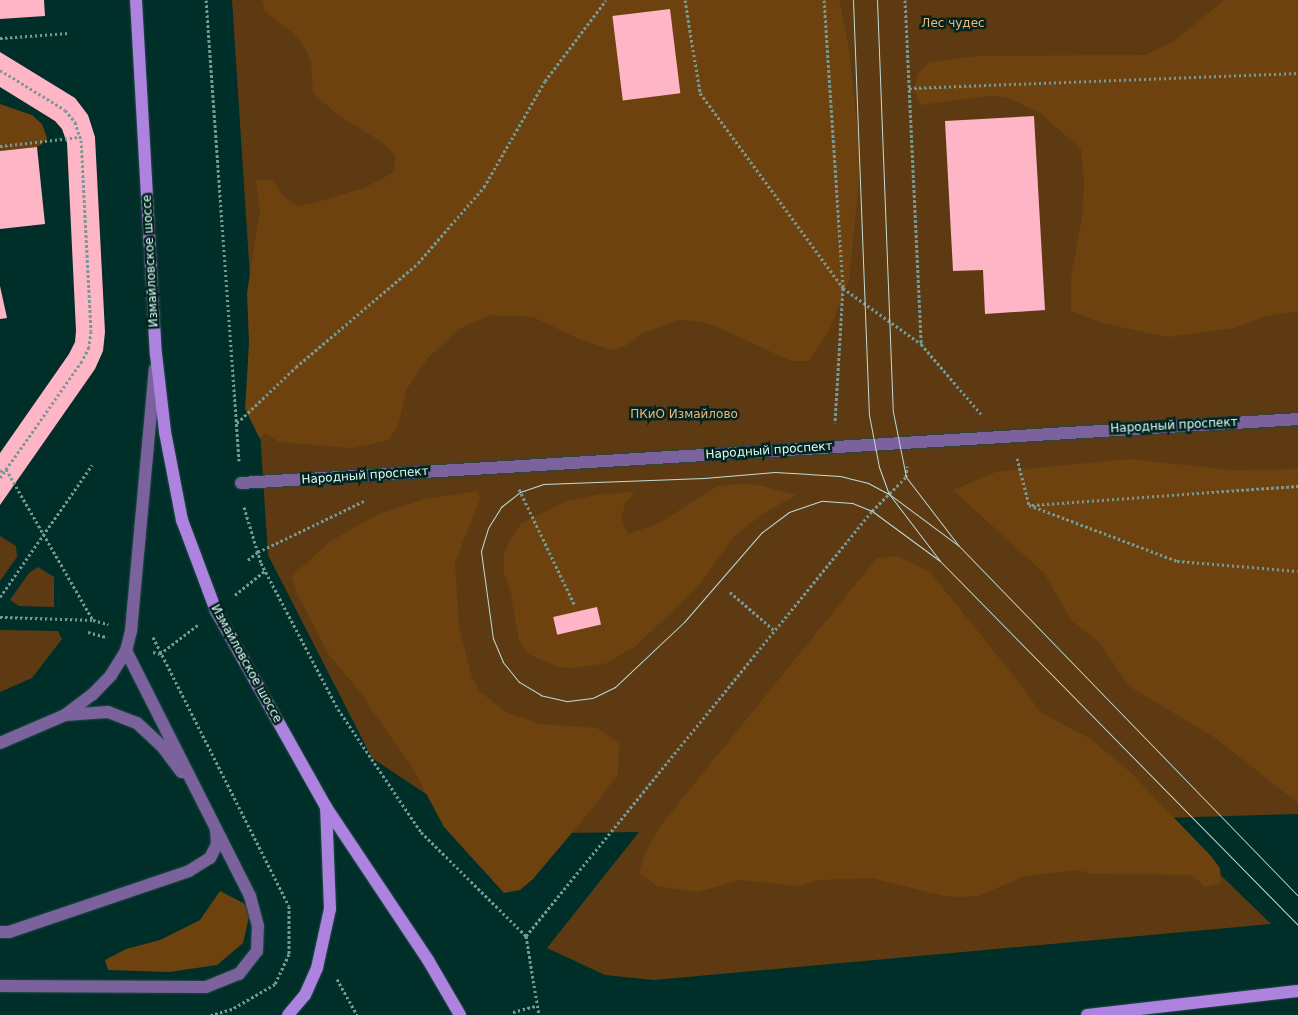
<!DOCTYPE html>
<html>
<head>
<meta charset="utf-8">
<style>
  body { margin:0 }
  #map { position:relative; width:1298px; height:1015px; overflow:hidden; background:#002e29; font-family:"DejaVu Sans",sans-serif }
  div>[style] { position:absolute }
  .green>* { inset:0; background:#5e3a13 }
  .forest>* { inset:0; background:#6e420f }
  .building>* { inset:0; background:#feb5c5; transform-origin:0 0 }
  .path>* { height:3px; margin-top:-1.5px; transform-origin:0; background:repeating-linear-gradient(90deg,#759a95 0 2.5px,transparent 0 5px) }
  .roads { filter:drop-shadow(0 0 1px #1f4b46) drop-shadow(0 0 1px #1f4b46) }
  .service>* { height:12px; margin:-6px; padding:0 6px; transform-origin:6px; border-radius:6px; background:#7c629c }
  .pedestrian>* { height:12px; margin:-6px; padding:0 6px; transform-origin:6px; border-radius:6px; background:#7c629c }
  .secondary>* { height:12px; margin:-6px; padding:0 6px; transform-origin:6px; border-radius:6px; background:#ae83e0 }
  .tram>* { height:1px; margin:-0.5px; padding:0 0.5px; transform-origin:0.5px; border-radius:0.5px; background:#bddcd7 }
  span { translate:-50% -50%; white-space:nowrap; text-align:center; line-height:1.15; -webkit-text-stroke:5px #03231f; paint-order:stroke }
  .park-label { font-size:12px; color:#f3b57a }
  .street-label { font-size:12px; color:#dffcf7 }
</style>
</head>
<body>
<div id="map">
  <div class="green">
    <div style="clip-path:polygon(232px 0,1298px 0,1298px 814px,1162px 818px,1271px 924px,654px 980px,605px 975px,547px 948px,639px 832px,486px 834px,372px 758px,268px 555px)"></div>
    <div style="clip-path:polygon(0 536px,16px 546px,17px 557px,0 581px)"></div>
    <div style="clip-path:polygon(38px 567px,54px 577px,54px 607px,19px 606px,10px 600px,29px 573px)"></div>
    <div style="clip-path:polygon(0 630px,58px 631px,62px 639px,32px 678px,0 692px)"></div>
  </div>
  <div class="forest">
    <div style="clip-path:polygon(262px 0,839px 0,848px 43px,859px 143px,859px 179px,849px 280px,829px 331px,808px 361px,791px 361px,713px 325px,697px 321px,679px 320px,662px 326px,642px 333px,629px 344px,612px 350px,579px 339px,533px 317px,489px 315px,459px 329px,428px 358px,406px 390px,398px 426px,388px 440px,353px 448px,279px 442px,265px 433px,260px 439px,245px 409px,249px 343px,247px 293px,260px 210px,256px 179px,273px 181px,283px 196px,297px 206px,314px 203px,364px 188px,393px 173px,396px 156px,382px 142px,338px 115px,313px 93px,311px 60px,303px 45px,292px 32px,265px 12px)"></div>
    <div style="clip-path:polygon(1224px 0,1298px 0,1298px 311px,1266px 316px,1235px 328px,1168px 337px,1102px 323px,1071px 311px,1071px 277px,1083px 213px,1084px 180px,1081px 149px,1039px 112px,1005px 97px,989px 96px,920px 105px,914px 89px,918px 73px,930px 62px,978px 56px,1145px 55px,1176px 40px)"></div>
    <div style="clip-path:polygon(0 104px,32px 115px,42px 124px,47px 138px,42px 144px,37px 147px,0 151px)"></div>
    <div style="clip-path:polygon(1129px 459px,1232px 470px,1298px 469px,1298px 803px,1214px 737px,1129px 686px,1099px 642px,1072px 621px,1044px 573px,953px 490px,996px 472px)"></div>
    <div style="clip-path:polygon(738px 484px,758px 485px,796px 495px,764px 513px,734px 536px,700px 584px,636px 646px,607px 663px,575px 668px,559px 667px,528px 654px,519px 640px,510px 589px,504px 573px,504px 554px,511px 538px,521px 524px,567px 501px,601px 494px,635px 492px,626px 502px,621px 517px,628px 534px,659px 523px,718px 486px)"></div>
    <div style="clip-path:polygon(478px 491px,480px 499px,455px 562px,459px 627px,472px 677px,480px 692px,506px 712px,540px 724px,597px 728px,619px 743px,618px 774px,587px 815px,533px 879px,520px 890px,504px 893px,444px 827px,411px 765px,371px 709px,362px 694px,329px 655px,297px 593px,292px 576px,331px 541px,376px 515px,425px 499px)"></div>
    <div style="clip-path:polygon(898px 556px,930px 572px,1009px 670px,1041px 713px,1089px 738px,1129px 771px,1210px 855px,1220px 868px,1221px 883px,1205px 887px,1192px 875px,1094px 874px,1077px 870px,1025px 876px,978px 896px,962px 897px,944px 896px,871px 878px,818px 880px,800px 886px,740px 880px,697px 892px,657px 886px,639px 873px,644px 856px,661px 825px,877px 558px)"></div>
    <div style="clip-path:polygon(220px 891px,245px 904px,249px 917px,243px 943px,217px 965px,169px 972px,108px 970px,105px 960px,126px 949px,160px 940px,200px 920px)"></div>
  </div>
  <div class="building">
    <div style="clip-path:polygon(0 0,44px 0,45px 16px,0 19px)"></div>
    <div style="left:670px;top:9px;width:85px;height:58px;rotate:83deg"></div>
    <div style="clip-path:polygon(0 52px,75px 98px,88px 115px,95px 137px,105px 332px,103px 351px,95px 369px,0 505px,0 453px,69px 354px,75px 342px,76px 331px,67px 143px,62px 129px,55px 121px,0 87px)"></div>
    <div style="clip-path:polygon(1034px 116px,1045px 310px,985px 314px,983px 270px,953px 271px,945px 121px)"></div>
    <div style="clip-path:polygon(37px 147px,45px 224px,0 229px,0 151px)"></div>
    <div style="clip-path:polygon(0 286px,7px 318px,0 319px)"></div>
    <div style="left:597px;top:607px;width:18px;height:45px;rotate:77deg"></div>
  </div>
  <div class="path">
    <div style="left:206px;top:0;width:462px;rotate:85.9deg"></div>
    <div style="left:685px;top:0;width:94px;rotate:80.8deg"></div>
    <div style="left:700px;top:93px;width:242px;rotate:53.7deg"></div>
    <div style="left:843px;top:288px;width:96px;rotate:35.7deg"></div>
    <div style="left:921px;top:344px;width:92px;rotate:49.4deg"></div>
    <div style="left:824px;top:0;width:289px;rotate:86.2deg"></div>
    <div style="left:843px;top:288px;width:135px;rotate:93.4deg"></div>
    <div style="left:905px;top:0;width:343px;rotate:87.3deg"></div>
    <div style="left:0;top:38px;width:69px;rotate:-4.1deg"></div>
    <div style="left:0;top:70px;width:76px;rotate:31.6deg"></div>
    <div style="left:65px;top:110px;width:16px;rotate:50deg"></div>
    <div style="left:75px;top:122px;width:19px;rotate:72deg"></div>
    <div style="left:81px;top:140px;width:191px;rotate:87deg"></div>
    <div style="left:91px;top:331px;width:16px;rotate:97deg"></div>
    <div style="left:89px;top:347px;width:16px;rotate:117deg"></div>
    <div style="left:82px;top:361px;width:143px;rotate:125deg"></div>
    <div style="left:909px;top:88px;width:389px;rotate:-2.2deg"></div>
    <div style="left:0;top:146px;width:81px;rotate:-6.4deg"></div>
    <div style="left:237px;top:423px;width:81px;rotate:-43.5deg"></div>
    <div style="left:296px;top:367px;width:160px;rotate:-40.4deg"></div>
    <div style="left:418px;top:263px;width:101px;rotate:-49deg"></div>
    <div style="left:484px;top:187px;width:122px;rotate:-60.1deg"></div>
    <div style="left:545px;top:81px;width:101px;rotate:-53deg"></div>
    <div style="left:1017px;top:458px;width:49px;rotate:75.7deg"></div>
    <div style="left:1029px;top:505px;width:158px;rotate:20.7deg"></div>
    <div style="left:1177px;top:561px;width:121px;rotate:4.7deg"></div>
    <div style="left:0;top:471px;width:6px;rotate:-18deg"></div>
    <div style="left:6px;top:469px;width:174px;rotate:60.1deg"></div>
    <div style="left:519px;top:489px;width:130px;rotate:64.4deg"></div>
    <div style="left:1032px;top:505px;width:267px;rotate:-4.1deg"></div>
    <div style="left:244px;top:507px;width:59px;rotate:73.1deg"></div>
    <div style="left:261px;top:563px;width:165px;rotate:62.2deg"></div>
    <div style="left:338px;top:709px;width:148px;rotate:56deg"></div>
    <div style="left:421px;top:832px;width:148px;rotate:44.7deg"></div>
    <div style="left:526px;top:936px;width:80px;rotate:80.7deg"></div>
    <div style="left:248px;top:560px;width:13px;rotate:-39deg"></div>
    <div style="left:258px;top:552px;width:120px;rotate:-25.7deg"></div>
    <div style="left:730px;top:592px;width:60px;rotate:40.9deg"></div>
    <div style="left:235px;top:595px;width:38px;rotate:-39deg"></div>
    <div style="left:0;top:597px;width:161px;rotate:-55.1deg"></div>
    <div style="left:0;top:617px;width:93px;rotate:1.8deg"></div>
    <div style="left:93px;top:620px;width:16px;rotate:15deg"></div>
    <div style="left:88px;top:632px;width:20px;rotate:15deg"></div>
    <div style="left:153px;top:637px;width:301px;rotate:63.2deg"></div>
    <div style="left:289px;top:906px;width:48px;rotate:90deg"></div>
    <div style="left:289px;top:954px;width:33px;rotate:115deg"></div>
    <div style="left:275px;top:984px;width:50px;rotate:149.8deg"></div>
    <div style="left:232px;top:1009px;width:22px;rotate:164deg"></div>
    <div style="left:153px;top:652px;width:7px;rotate:16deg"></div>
    <div style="left:160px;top:654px;width:49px;rotate:-37.6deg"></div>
    <div style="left:526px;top:936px;width:548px;rotate:-50.85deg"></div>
    <div style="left:872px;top:511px;width:48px;rotate:-45deg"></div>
    <div style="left:906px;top:477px;width:11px;rotate:-85deg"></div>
    <div style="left:337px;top:979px;width:41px;rotate:60.9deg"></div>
    <div style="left:513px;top:1012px;width:24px;rotate:-15deg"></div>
  </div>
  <div class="roads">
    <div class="service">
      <div style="left:65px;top:715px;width:43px;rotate:-4deg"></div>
      <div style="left:108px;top:712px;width:31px;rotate:21deg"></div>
      <div style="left:137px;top:723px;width:33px;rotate:43deg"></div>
      <div style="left:161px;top:745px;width:34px;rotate:53deg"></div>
      <div style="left:0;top:743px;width:71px;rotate:-23.3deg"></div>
      <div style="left:65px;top:715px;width:34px;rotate:-37deg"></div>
      <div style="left:92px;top:695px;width:28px;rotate:-46deg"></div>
      <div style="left:111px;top:675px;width:28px;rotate:-58deg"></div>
      <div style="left:126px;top:651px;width:21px;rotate:-76deg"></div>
      <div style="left:131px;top:631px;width:263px;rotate:-84.8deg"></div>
      <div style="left:0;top:932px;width:9px"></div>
      <div style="left:9px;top:932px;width:190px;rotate:-18.7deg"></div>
      <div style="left:189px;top:871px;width:25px;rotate:-32deg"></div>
      <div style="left:210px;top:858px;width:16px;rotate:-63deg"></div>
      <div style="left:217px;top:844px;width:14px;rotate:-94deg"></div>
      <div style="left:0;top:986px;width:206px;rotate:0.3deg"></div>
      <div style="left:206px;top:987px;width:35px;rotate:-22deg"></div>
      <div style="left:239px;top:974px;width:29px;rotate:-52deg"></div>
      <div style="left:257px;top:951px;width:25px;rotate:-88deg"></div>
      <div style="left:258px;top:926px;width:31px;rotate:-105deg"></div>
      <div style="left:250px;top:896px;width:275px;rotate:-116.8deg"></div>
    </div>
    <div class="pedestrian">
      <div style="left:241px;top:483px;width:1059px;rotate:-3.46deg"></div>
    </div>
    <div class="secondary">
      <div style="left:136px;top:0;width:355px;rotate:86.8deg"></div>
      <div style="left:156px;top:354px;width:79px;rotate:83.4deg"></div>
      <div style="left:165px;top:432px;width:90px;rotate:79.1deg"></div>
      <div style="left:182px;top:520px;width:97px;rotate:69.5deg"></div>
      <div style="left:216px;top:611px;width:225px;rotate:60.7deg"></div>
      <div style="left:326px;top:807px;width:184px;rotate:56.3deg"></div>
      <div style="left:428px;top:960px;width:64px;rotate:59.8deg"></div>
      <div style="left:288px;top:1015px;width:26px;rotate:-50deg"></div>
      <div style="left:305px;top:995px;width:30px;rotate:-66deg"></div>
      <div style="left:317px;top:968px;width:60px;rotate:-77.6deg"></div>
      <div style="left:330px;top:909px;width:102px;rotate:-92.2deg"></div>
      <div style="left:1087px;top:1015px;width:212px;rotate:-6.5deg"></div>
    </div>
  </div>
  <div class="tram">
    <div style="left:853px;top:0;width:415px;rotate:87.8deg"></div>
    <div style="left:869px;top:415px;width:53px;rotate:79.1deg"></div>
    <div style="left:879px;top:467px;width:29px;rotate:70deg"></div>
    <div style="left:889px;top:494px;width:84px;rotate:52.7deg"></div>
    <div style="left:940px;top:561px;width:511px;rotate:45.48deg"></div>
    <div style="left:877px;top:0;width:412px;rotate:87.8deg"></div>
    <div style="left:893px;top:412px;width:66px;rotate:78.7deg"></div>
    <div style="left:906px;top:477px;width:87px;rotate:52.5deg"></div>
    <div style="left:959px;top:546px;width:487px;rotate:45.9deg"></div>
    <div style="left:940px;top:561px;width:84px;rotate:-143.7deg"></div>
    <div style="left:872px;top:511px;width:22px;rotate:-158deg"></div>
    <div style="left:852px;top:503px;width:31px;rotate:-176deg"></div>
    <div style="left:821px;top:501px;width:34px;rotate:161deg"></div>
    <div style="left:789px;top:512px;width:34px;rotate:143deg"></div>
    <div style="left:762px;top:532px;width:119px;rotate:130.9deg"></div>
    <div style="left:684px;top:622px;width:95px;rotate:136.7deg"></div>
    <div style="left:615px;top:687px;width:25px;rotate:154deg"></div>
    <div style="left:592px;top:698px;width:26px;rotate:173deg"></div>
    <div style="left:566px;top:701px;width:26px;rotate:-167deg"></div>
    <div style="left:541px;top:695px;width:26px;rotate:-149deg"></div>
    <div style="left:519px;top:682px;width:26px;rotate:-129deg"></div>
    <div style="left:503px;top:662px;width:25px;rotate:-113deg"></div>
    <div style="left:493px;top:639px;width:89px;rotate:-97.8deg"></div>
    <div style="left:481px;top:551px;width:24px;rotate:-73deg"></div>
    <div style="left:488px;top:528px;width:25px;rotate:-58deg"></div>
    <div style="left:501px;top:507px;width:24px;rotate:-38deg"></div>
    <div style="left:520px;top:492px;width:24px;rotate:-19deg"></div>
    <div style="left:543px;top:484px;width:161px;rotate:-2.1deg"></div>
    <div style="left:704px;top:478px;width:71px;rotate:-4.8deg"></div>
    <div style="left:775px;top:472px;width:65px;rotate:3.5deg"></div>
    <div style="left:840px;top:476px;width:29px;rotate:14deg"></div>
    <div style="left:868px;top:483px;width:24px;rotate:28deg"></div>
    <div style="left:889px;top:494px;width:87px;rotate:36.6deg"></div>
  </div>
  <div class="park-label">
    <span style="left:953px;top:24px">Лес чудес</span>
    <span style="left:684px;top:415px">ПКиО Измайлово</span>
  </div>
  <div class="street-label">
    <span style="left:151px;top:261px;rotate:-93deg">Измайловское шоссе</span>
    <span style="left:1174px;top:426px;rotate:-3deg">Народный проспект</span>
    <span style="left:769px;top:451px;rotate:-4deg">Народный проспект</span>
    <span style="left:365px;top:476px;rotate:-4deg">Народный проспект</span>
    <span style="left:246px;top:664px;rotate:61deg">Измайловское шоссе</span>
  </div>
</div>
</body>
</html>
